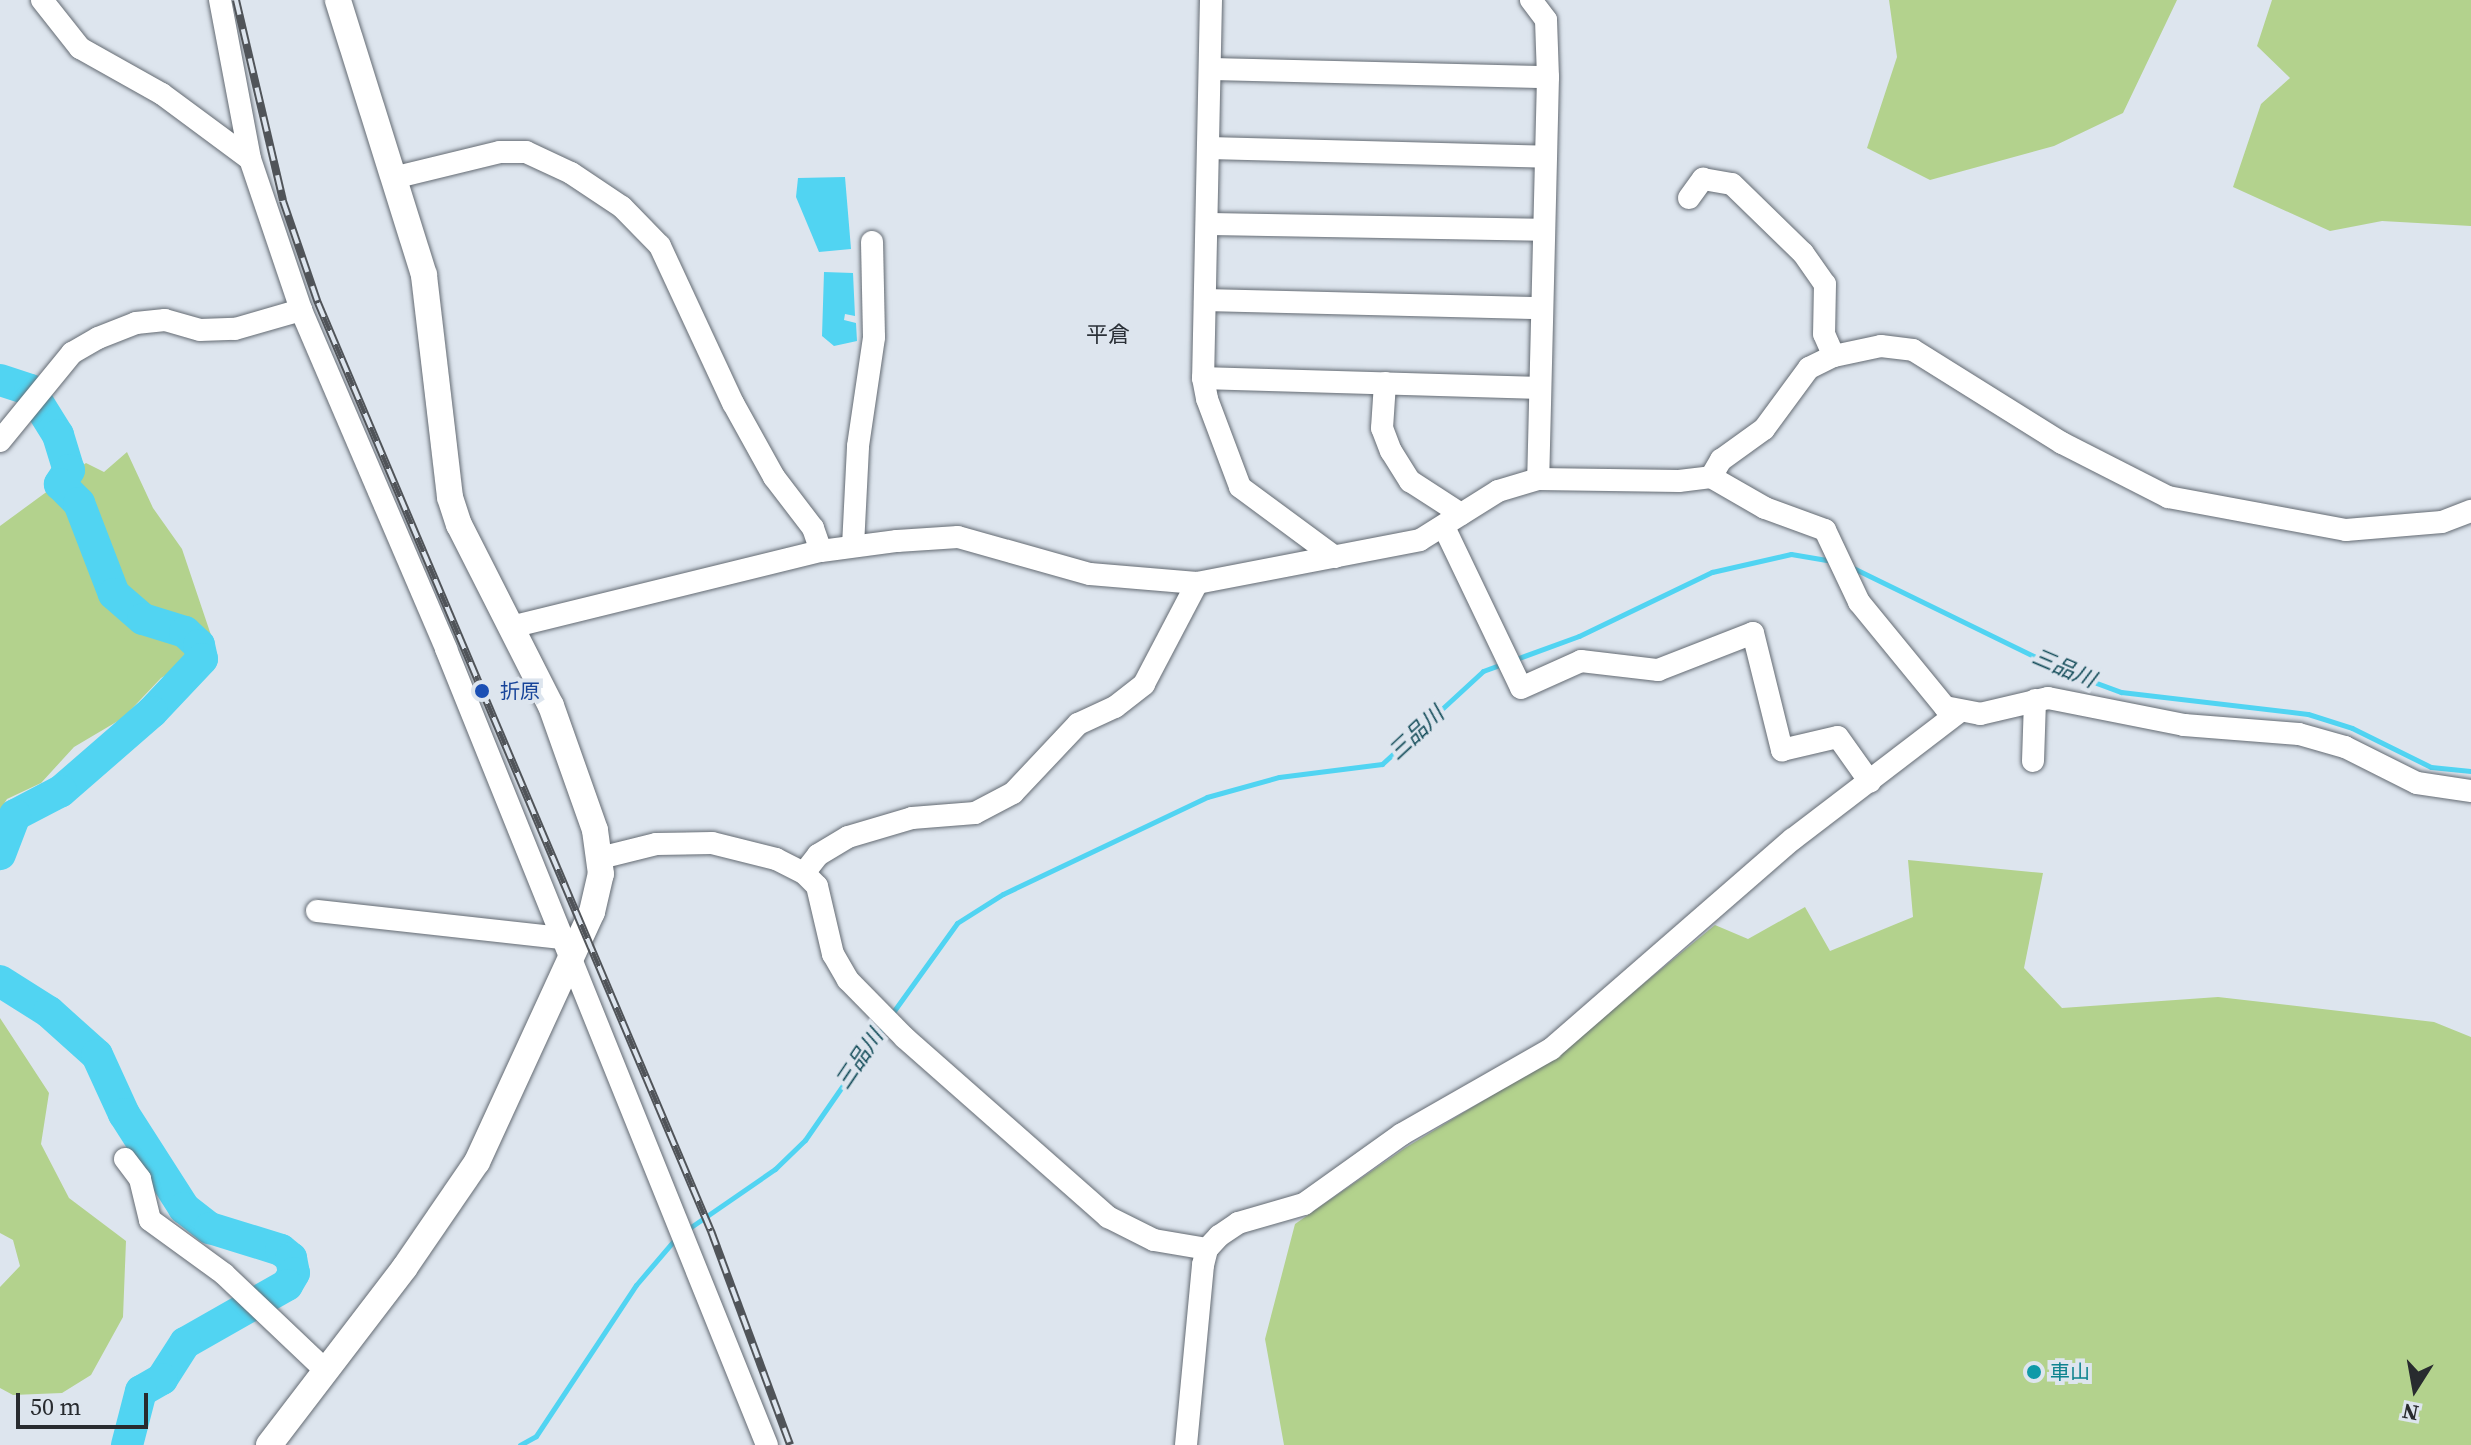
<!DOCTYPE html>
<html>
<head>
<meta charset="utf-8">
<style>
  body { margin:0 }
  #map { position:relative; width:2471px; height:1445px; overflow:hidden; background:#dde5ee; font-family:"Source Serif 4","Noto Sans JP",serif }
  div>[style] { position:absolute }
  .green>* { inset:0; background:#b3d28d }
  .water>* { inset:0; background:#51d4f2 }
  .stream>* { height:5px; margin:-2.5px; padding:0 2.5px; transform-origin:2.5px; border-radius:2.5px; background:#51d4f2 }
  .river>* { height:32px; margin:-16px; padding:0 16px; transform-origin:16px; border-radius:16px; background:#51d4f2 }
  .roads { filter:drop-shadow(0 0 2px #646b73) drop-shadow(0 0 2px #646b73) }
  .minor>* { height:22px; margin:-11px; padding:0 11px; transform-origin:11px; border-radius:11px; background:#fff }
  .tertiary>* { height:26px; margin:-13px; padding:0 13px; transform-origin:13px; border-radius:13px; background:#fff }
  .rail>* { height:8px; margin-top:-4px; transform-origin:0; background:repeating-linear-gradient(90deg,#dde5ee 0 15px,#505459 0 30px); box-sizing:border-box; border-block:2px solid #505459 }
  .dots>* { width:22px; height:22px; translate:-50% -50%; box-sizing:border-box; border:4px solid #dde5ee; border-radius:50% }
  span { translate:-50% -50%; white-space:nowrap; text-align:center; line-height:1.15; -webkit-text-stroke:8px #dde5ee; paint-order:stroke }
  .transit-label { font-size:20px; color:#164399 }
  .left { translate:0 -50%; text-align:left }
  .culture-label { font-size:20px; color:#0d838f }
  .neighbourhood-label { font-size:22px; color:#2b3138 }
  .water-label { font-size:22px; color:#124b58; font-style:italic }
  .north { position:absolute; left:2375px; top:1349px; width:80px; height:80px; -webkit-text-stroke:6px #dde5ee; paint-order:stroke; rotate:191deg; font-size:22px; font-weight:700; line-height:32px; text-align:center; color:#282b2f }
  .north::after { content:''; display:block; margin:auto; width:28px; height:36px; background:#282b2f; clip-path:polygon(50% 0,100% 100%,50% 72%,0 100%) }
  .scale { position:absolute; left:16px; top:1393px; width:132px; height:36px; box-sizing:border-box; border:4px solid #282b2f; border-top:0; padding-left:10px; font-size:24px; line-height:28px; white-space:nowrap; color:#282b2f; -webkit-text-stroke:6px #dde5ee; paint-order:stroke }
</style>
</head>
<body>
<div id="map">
  <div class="green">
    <div style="clip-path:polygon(1889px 0,2177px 0,2123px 113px,2054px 146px,1930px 180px,1867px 148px,1897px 57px)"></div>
    <div style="clip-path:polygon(2272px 0,2471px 0,2471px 226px,2382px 221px,2330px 231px,2233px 187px,2261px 104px,2290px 78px,2257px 46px)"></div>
    <div style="clip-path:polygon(127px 452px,153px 508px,182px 549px,215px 647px,161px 678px,123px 718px,74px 747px,41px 783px,7px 799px,0 810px,0 526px,86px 463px,104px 472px)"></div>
    <div style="clip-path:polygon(1908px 860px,2043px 873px,2024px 968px,2062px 1008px,2218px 997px,2434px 1022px,2471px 1037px,2471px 1445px,1284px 1445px,1265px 1339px,1295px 1224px,1405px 1148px,1552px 1059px,1715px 925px,1748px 939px,1805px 907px,1830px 951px,1913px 917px)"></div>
    <div style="clip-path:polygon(0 1018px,49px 1093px,41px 1144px,69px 1198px,126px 1241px,123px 1317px,91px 1375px,62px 1393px,13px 1395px,0 1388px,0 1287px,20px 1266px,13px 1240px,0 1233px)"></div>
  </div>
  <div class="water">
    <div style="clip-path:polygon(845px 177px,851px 249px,819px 252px,796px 197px,798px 178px)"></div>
    <div style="clip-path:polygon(824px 272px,853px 273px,855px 316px,845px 314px,844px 320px,856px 323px,857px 341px,834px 346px,822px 336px)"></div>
  </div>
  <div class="stream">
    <div style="left:1849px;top:566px;width:239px;rotate:26deg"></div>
    <div style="left:2064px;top:671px;width:61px;rotate:20.2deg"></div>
    <div style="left:2121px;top:692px;width:188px;rotate:6.7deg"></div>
    <div style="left:2308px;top:714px;width:46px;rotate:17.7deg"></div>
    <div style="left:2352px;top:728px;width:88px;rotate:26.3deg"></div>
    <div style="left:2431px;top:767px;width:40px;rotate:5.7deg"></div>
    <div style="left:1516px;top:659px;width:67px;rotate:-20.1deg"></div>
    <div style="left:1579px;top:636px;width:148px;rotate:-25.7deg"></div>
    <div style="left:1712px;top:572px;width:81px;rotate:-12.8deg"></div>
    <div style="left:1791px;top:554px;width:42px;rotate:9.7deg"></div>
    <div style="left:891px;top:1015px;width:113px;rotate:-54.3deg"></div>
    <div style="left:957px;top:923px;width:54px;rotate:-32.2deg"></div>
    <div style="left:1003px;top:894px;width:226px;rotate:-25.4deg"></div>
    <div style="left:1207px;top:797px;width:75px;rotate:-15.5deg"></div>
    <div style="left:1279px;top:777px;width:104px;rotate:-7.2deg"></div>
    <div style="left:1382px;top:764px;width:137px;rotate:-42.6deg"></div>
    <div style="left:1483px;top:671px;width:20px;rotate:-20deg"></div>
    <div style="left:688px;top:1229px;width:106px;rotate:-34.6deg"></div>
    <div style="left:775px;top:1169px;width:42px;rotate:-44deg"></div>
    <div style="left:805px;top:1140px;width:139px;rotate:-55.3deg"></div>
    <div style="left:520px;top:1445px;width:18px;rotate:-29deg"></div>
    <div style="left:536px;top:1436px;width:181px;rotate:-56.5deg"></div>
    <div style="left:636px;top:1285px;width:62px;rotate:-49.6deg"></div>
  </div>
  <div class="river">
    <div style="left:0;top:380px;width:32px;rotate:18deg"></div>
    <div style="left:30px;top:390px;width:53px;rotate:58.1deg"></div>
    <div style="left:58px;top:435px;width:37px;rotate:73deg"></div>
    <div style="left:69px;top:470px;width:17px;rotate:123deg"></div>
    <div style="left:60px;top:484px;width:27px;rotate:45deg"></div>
    <div style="left:79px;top:503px;width:97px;rotate:69deg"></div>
    <div style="left:114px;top:594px;width:38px;rotate:41deg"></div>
    <div style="left:143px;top:619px;width:44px;rotate:17.2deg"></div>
    <div style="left:185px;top:632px;width:19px;rotate:43deg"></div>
    <div style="left:199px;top:645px;width:14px;rotate:78deg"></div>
    <div style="left:202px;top:659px;width:73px;rotate:133.3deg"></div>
    <div style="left:152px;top:712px;width:121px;rotate:139deg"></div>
    <div style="left:61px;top:791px;width:52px;rotate:152.4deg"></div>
    <div style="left:15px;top:815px;width:42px;rotate:111deg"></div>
    <div style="left:0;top:981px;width:58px;rotate:32.3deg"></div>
    <div style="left:49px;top:1012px;width:64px;rotate:41.9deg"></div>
    <div style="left:97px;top:1055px;width:65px;rotate:65.4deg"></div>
    <div style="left:124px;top:1114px;width:112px;rotate:57.4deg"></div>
    <div style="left:184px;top:1208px;width:33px;rotate:38deg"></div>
    <div style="left:210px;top:1228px;width:74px;rotate:17.2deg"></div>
    <div style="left:281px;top:1250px;width:13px;rotate:39deg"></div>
    <div style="left:291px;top:1258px;width:15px;rotate:79deg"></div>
    <div style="left:294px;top:1273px;width:14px;rotate:120deg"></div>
    <div style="left:287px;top:1285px;width:117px;rotate:150.4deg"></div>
    <div style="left:185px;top:1343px;width:43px;rotate:122.6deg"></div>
    <div style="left:162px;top:1379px;width:24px;rotate:150deg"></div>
    <div style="left:141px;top:1391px;width:56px;rotate:104.5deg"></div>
  </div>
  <div class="roads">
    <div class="minor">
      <div style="left:42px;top:0;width:61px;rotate:51.6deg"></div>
      <div style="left:80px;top:48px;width:94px;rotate:29.3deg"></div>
      <div style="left:162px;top:94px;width:109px;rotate:36.5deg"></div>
      <div style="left:220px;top:0;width:162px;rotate:79.3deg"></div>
      <div style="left:250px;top:159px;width:159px;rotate:71.3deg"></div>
      <div style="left:301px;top:310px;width:369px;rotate:66.8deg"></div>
      <div style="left:446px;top:649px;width:858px;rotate:68.04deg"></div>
      <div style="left:1211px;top:0;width:378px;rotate:91.2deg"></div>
      <div style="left:1203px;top:378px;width:21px;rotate:79deg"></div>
      <div style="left:1207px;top:399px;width:94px;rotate:69.4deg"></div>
      <div style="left:1240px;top:487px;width:118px;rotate:36.4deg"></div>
      <div style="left:1531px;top:0;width:25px;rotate:53deg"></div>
      <div style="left:1546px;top:20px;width:57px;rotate:88deg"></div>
      <div style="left:1548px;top:77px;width:402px;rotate:91.4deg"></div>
      <div style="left:1213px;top:69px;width:335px;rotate:1.4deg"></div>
      <div style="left:1210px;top:148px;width:336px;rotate:1.5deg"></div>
      <div style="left:393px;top:178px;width:110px;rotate:-13.7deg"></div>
      <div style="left:500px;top:152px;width:26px"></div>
      <div style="left:526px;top:152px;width:50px;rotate:25deg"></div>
      <div style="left:571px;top:173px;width:61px;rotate:33.7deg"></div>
      <div style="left:622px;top:207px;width:54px;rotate:45.7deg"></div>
      <div style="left:660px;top:246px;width:173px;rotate:65.1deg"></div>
      <div style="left:733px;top:403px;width:85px;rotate:61deg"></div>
      <div style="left:774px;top:477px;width:64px;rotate:52.6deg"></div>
      <div style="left:813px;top:528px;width:24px;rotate:71deg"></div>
      <div style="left:1689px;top:198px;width:24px;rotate:-54deg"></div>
      <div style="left:1703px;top:179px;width:29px;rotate:10deg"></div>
      <div style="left:1732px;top:184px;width:99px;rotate:44.2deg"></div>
      <div style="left:1803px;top:253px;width:38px;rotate:55deg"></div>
      <div style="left:1825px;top:284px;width:50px;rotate:91.1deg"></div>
      <div style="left:1824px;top:334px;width:24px;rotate:66deg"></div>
      <div style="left:1207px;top:224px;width:336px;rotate:1deg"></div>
      <div style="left:1205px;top:300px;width:337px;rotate:1.4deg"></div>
      <div style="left:1203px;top:378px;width:336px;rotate:1.7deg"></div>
      <div style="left:1385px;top:383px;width:45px;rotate:93.8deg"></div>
      <div style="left:1382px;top:428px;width:25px;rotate:69deg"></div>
      <div style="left:1391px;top:451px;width:36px;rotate:58deg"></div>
      <div style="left:1410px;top:481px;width:61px;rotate:32.9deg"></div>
      <div style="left:0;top:441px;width:114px;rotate:-50.7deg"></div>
      <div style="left:72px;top:353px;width:30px;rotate:-30deg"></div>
      <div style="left:98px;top:338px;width:41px;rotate:-21.5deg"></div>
      <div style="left:136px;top:323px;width:29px;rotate:-6deg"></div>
      <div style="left:165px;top:320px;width:36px;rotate:16deg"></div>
      <div style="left:200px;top:330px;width:35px;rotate:-2deg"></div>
      <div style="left:235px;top:329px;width:69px;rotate:-16.1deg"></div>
      <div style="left:1711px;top:477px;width:20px;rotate:-60deg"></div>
      <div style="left:1721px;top:460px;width:53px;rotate:-35.8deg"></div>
      <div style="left:1764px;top:429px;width:76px;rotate:-53.6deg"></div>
      <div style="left:1809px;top:368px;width:28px;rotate:-26deg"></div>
      <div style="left:1834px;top:356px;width:48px;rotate:-12deg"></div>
      <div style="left:1881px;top:346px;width:32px;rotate:7deg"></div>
      <div style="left:1913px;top:350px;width:176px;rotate:32deg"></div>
      <div style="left:2062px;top:443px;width:119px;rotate:27deg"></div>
      <div style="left:2168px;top:497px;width:181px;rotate:10.5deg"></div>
      <div style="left:2346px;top:530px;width:96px;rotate:-4.8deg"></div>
      <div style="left:2442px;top:522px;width:31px;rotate:-21deg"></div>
      <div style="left:1444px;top:527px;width:178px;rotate:64.4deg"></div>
      <div style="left:1521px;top:688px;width:66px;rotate:-24.2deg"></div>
      <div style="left:1581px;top:661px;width:78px;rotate:6.7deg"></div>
      <div style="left:1658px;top:670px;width:102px;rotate:-21.3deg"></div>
      <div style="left:1753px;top:633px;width:121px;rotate:76.1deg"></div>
      <div style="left:1782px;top:750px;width:57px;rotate:-13.1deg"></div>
      <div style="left:1838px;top:737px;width:55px;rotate:54.6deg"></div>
      <div style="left:853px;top:546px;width:100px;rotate:-87.1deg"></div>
      <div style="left:858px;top:446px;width:110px;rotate:-81.6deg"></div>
      <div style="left:874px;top:337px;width:95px;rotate:-91.2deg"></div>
      <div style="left:511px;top:627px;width:319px;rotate:-13.8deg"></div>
      <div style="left:821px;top:551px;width:77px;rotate:-7.5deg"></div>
      <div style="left:897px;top:541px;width:61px;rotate:-3.8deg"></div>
      <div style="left:958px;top:537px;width:137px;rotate:15.7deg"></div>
      <div style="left:1090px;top:574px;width:107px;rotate:4.8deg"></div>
      <div style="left:1197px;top:583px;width:227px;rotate:-10.9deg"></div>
      <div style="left:1420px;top:540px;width:92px;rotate:-32.1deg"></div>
      <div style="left:1498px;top:491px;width:42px;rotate:-16.7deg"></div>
      <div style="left:1538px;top:479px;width:141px;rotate:0.8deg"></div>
      <div style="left:1679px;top:481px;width:32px;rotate:-7deg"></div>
      <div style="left:1711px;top:477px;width:62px;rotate:29.9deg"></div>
      <div style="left:1765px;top:508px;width:64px;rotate:20.1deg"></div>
      <div style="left:1825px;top:530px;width:80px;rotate:64.7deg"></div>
      <div style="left:1859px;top:602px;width:136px;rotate:50.7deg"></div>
      <div style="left:1945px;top:707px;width:36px;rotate:11deg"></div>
      <div style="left:1980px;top:714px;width:70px;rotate:-13.2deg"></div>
      <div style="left:2048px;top:698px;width:139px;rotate:11.2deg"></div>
      <div style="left:2184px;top:725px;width:115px;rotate:4.5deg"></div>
      <div style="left:2299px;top:734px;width:48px;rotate:15.8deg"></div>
      <div style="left:2345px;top:747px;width:80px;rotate:26.6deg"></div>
      <div style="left:2417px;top:783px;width:55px;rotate:8.4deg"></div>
      <div style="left:2033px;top:761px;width:61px;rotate:-88.1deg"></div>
      <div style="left:600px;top:858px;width:58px;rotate:-14deg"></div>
      <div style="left:656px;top:844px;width:56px;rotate:-1deg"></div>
      <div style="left:712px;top:843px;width:66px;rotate:14deg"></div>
      <div style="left:776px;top:859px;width:31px;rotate:27deg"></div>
      <div style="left:804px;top:873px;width:18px;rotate:45deg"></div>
      <div style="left:817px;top:886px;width:70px;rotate:76.8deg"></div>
      <div style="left:833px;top:954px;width:30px;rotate:60deg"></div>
      <div style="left:848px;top:980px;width:81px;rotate:45.5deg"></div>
      <div style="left:905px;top:1038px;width:271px;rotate:41.4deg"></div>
      <div style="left:1108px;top:1217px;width:51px;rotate:26.6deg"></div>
      <div style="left:1154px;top:1240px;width:54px;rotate:9.6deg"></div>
      <div style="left:804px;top:873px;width:23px;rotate:-52deg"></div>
      <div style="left:818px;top:855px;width:35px;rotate:-31deg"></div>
      <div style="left:848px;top:837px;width:67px;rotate:-16.5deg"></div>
      <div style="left:912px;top:818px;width:63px;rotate:-4.5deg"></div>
      <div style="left:975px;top:813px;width:43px;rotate:-27.8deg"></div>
      <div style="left:1013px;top:793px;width:95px;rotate:-46.7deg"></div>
      <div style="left:1078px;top:724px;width:41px;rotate:-24.7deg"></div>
      <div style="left:1115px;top:707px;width:37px;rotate:-38deg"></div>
      <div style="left:1144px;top:684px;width:114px;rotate:-62.3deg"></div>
      <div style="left:317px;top:911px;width:244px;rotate:6.3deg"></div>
      <div style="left:125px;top:1159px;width:25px;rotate:53deg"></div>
      <div style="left:140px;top:1179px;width:42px;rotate:76.3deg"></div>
      <div style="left:150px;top:1220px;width:92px;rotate:36.1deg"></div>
      <div style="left:224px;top:1274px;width:138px;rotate:43.5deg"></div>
      <div style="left:1186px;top:1445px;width:181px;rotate:-84.6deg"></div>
      <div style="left:1203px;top:1265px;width:16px;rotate:-76deg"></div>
      <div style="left:1207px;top:1249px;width:18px;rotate:-47deg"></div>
      <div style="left:1219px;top:1236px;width:23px;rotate:-34deg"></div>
      <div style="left:1238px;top:1223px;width:69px;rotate:-16.1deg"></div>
      <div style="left:1304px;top:1204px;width:120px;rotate:-35.5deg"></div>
      <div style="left:1402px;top:1134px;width:172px;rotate:-29.7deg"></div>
      <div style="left:1551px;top:1049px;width:320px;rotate:-41deg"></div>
      <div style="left:1793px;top:839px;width:209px;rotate:-37.4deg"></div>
    </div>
    <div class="tertiary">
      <div style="left:269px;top:1445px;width:224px;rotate:-52.6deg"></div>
      <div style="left:405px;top:1267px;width:127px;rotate:-55.6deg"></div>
      <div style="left:477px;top:1162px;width:275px;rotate:-65.3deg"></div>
      <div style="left:592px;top:912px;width:39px;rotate:-77deg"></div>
      <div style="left:601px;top:874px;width:44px;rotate:-97.8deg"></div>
      <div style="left:595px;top:830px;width:132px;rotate:-109.5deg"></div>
      <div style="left:551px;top:706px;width:203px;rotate:-116.9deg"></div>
      <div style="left:459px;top:525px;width:29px;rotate:-108deg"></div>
      <div style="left:450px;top:497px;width:224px;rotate:-96.7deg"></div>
      <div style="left:424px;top:275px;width:288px;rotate:-107.4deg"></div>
    </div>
  </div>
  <div class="rail">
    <div style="left:236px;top:0;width:206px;rotate:76.8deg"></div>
    <div style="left:283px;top:201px;width:108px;rotate:71.1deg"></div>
    <div style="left:318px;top:303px;width:1008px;rotate:67.05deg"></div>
    <div style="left:711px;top:1231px;width:228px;rotate:69.7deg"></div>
  </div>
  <div class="dots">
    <div style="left:482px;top:691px;background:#1a4fb4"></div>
    <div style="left:2034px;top:1372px;background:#0f9aa8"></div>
  </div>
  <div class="transit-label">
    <span class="left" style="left:500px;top:691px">折原</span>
  </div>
  <div class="culture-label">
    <span class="left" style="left:2050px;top:1372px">車山</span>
  </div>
  <div class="neighbourhood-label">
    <span style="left:1108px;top:335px">平倉</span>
  </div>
  <div class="water-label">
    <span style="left:2064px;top:668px;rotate:23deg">三品川</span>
    <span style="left:1416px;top:733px;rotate:-43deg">三品川</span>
    <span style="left:859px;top:1059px;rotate:-56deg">三品川</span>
  </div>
  <div class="north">N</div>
  <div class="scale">50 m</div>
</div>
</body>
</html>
